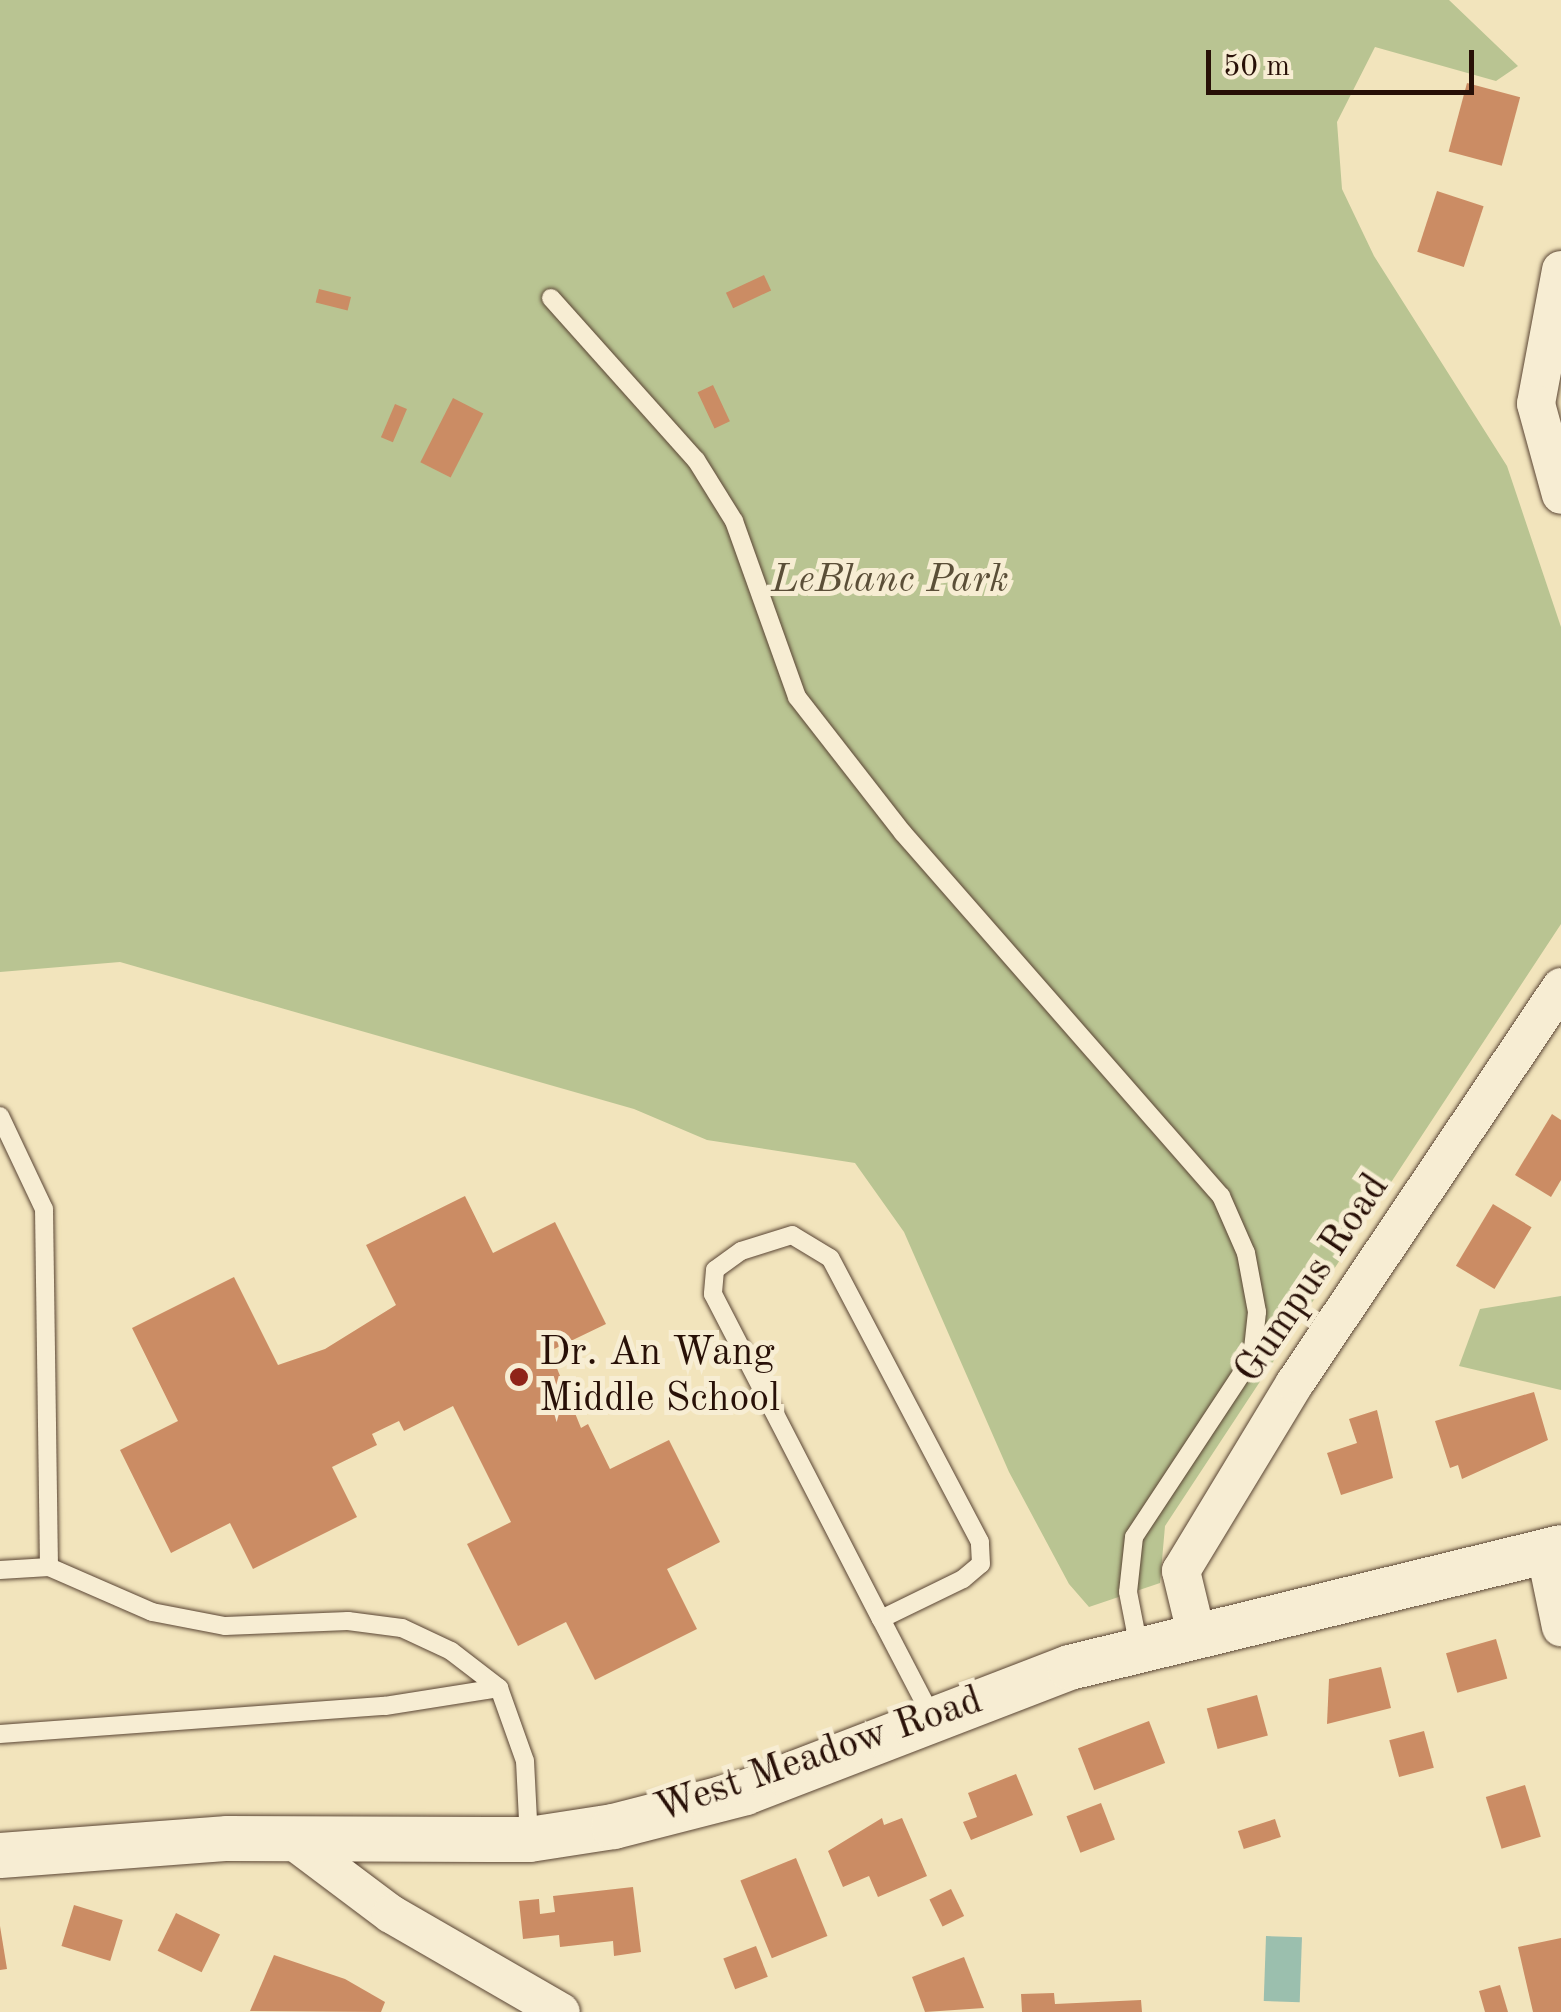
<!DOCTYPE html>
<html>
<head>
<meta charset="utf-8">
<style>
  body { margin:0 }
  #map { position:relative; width:1561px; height:2012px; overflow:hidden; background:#f2e4bc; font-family:"Old Standard TT",serif }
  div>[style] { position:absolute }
  .green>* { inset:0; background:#b9c492 }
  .water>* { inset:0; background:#9bbfae; transform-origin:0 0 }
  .building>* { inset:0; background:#cb8c64; transform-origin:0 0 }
  .roads { filter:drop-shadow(0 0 2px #5a4534) drop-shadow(0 0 2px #5a4534) }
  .service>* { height:18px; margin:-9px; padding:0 9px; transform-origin:9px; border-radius:9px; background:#f7edd3 }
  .minor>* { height:38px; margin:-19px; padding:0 19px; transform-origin:19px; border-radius:19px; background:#f7edd3 }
  .tertiary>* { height:45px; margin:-22.5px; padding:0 22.5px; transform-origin:22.5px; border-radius:22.5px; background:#f7edd3 }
  .dots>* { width:28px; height:28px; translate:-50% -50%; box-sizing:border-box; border:5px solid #f7edd3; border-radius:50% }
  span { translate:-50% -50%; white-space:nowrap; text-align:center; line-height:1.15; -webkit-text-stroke:10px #f7edd3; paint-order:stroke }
  .park-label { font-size:40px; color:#5b4f38; font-style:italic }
  .street-label { font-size:40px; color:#281007 }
  .poi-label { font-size:40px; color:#281007 }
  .left { translate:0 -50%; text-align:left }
  .scale { position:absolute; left:1206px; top:50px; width:268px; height:45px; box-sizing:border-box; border:5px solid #281007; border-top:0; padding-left:12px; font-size:30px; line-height:35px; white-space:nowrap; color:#281007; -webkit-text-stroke:8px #f7edd3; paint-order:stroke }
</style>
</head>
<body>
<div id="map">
  <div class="green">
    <div style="clip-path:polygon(0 0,1449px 0,1518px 66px,1496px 81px,1375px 47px,1337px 122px,1342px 189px,1374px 256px,1507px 466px,1561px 627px,1561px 924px,1165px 1526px,1160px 1583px,1089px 1607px,1069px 1584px,1009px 1472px,904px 1232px,855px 1163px,707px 1140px,634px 1109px,120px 962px,0 972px)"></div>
    <div style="clip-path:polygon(1561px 1296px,1561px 1390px,1459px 1366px,1480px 1309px)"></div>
  </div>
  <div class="water">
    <div style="left:1266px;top:1936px;width:36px;height:65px;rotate:2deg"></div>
  </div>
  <div class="building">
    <div style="left:1467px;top:83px;width:55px;height:71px;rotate:15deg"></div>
    <div style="left:1437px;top:191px;width:49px;height:64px;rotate:18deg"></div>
    <div style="left:764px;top:275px;width:17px;height:42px;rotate:65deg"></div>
    <div style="left:319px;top:289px;width:33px;height:14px;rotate:14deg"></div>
    <div style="left:713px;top:385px;width:40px;height:17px;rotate:65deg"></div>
    <div style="left:453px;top:398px;width:34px;height:72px;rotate:27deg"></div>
    <div style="left:395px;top:404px;width:13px;height:36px;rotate:23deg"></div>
    <div style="clip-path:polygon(1552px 1114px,1561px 1120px,1561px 1180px,1551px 1197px,1515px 1175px)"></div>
    <div style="clip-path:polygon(465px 1196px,493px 1253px,555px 1222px,606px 1324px,550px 1351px,581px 1428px,588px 1424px,610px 1469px,669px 1440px,720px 1542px,667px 1569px,697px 1629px,595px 1680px,566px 1622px,518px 1646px,467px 1544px,511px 1522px,453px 1406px,404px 1431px,399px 1421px,372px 1434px,377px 1445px,332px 1467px,357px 1517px,253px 1569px,230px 1523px,171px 1553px,120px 1450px,178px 1421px,132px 1328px,234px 1277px,278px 1365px,325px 1349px,396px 1305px,366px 1245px)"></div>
    <div style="left:1493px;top:1204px;width:45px;height:72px;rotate:31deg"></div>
    <div style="clip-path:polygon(1534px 1392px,1548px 1440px,1462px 1479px,1458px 1465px,1450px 1468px,1435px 1421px)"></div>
    <div style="clip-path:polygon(1377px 1410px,1393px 1478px,1341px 1495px,1327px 1453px,1357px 1443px,1349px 1419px)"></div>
    <div style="left:1496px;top:1639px;width:41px;height:52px;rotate:74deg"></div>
    <div style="clip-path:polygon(1381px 1667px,1391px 1708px,1327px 1724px,1329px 1679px)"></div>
    <div style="left:1257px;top:1695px;width:42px;height:52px;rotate:75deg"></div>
    <div style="left:1149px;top:1721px;width:45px;height:76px;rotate:69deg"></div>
    <div style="left:1424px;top:1731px;width:38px;height:36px;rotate:75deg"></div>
    <div style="clip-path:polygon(1016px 1774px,1033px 1815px,971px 1840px,963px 1822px,977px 1817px,968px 1793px)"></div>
    <div style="left:1525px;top:1785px;width:54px;height:41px;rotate:73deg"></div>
    <div style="left:1101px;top:1803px;width:39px;height:37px;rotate:69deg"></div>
    <div style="clip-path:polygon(882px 1818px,884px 1825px,902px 1818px,927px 1876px,878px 1897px,869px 1876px,843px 1887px,828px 1851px)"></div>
    <div style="left:1275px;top:1819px;width:19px;height:39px;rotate:72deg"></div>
    <div style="left:796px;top:1858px;width:84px;height:60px;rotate:68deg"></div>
    <div style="clip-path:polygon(633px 1887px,641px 1952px,614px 1956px,613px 1941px,560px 1947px,559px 1935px,523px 1939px,519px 1901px,539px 1899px,540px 1914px,555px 1912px,553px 1896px)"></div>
    <div style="left:951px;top:1889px;width:30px;height:24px;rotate:64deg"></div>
    <div style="left:74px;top:1905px;width:51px;height:43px;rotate:17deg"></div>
    <div style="left:176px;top:1913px;width:49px;height:42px;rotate:26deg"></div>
    <div style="clip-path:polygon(0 1926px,7px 1969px,0 1970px)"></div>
    <div style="clip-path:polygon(1561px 1938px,1561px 2012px,1533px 2012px,1518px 1947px)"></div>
    <div style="left:756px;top:1946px;width:33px;height:35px;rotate:69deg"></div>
    <div style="clip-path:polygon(274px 1955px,345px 1979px,385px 2002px,381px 2012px,250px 2011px)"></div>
    <div style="clip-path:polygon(964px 1957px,984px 2008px,925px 2012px,912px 1977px)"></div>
    <div style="clip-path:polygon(1500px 1985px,1508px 2012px,1485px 2012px,1479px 1991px)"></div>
    <div style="clip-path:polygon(1054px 1993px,1055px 2004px,1141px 2000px,1142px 2012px,1022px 2012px,1021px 1994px)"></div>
  </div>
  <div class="roads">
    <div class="service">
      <div style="left:551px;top:298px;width:217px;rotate:48.2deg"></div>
      <div style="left:696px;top:460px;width:72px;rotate:58.1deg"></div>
      <div style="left:734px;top:521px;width:187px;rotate:70.3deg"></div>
      <div style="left:797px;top:697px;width:172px;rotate:52.1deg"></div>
      <div style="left:903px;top:833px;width:483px;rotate:48.8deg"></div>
      <div style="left:1221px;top:1196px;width:62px;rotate:66.3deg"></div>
      <div style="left:1246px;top:1253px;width:60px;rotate:79.4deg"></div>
      <div style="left:1257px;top:1312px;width:46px;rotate:96.2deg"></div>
      <div style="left:1252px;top:1358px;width:214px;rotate:123.4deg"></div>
      <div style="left:1134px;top:1537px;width:55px;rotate:96.2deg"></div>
      <div style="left:1128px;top:1592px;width:57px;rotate:78.9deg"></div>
      <div style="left:0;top:1116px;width:103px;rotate:64.7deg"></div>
      <div style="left:44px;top:1209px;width:358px;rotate:89.2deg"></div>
      <div style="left:0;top:1570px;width:49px;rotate:-3.5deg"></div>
      <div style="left:49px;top:1567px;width:112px;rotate:23.6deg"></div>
      <div style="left:152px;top:1612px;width:74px;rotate:10.9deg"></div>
      <div style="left:225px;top:1626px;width:123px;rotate:-2.3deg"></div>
      <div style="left:348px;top:1621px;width:54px;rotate:7.4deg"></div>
      <div style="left:402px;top:1628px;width:54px;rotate:25.1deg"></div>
      <div style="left:451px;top:1651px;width:61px;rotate:37.6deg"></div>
      <div style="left:499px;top:1688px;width:77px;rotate:70.4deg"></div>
      <div style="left:525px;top:1761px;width:78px;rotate:87.1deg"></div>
      <div style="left:881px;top:1619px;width:91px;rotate:-26deg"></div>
      <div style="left:963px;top:1579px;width:23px;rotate:-40deg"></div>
      <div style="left:981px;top:1564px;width:22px;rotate:-93deg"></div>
      <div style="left:980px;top:1542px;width:321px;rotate:-117.8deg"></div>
      <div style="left:830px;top:1258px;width:44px;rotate:-148.8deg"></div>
      <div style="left:792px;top:1235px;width:53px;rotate:162.6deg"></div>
      <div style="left:741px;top:1251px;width:32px;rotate:144deg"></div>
      <div style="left:715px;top:1270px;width:24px;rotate:95deg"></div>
      <div style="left:713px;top:1294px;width:366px;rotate:62.7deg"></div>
      <div style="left:881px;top:1619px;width:110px;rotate:62.5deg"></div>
      <div style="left:0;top:1734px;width:386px;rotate:-4.2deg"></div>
      <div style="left:385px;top:1706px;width:115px;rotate:-9deg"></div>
    </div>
    <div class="minor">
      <div style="left:1561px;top:270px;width:136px;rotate:100.6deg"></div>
      <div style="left:1536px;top:404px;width:94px;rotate:74.6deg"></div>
      <div style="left:1545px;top:1550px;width:79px;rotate:78.3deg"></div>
      <div style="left:1196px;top:1633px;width:64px;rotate:-103.6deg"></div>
      <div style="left:1181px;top:1571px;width:220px;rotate:-58.8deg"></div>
      <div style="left:1295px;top:1383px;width:477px;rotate:-56.1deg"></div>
      <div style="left:295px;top:1842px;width:120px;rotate:36.9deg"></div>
      <div style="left:391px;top:1914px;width:196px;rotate:30deg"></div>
    </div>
    <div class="tertiary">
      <div style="left:0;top:1855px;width:228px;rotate:-4.3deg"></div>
      <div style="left:227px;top:1838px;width:302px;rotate:0.2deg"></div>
      <div style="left:529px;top:1839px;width:85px;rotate:-8.8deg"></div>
      <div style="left:613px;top:1826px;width:136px;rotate:-14.4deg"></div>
      <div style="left:745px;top:1792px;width:347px;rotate:-21.1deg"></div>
      <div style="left:1069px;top:1667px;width:506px;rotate:-13.71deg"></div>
    </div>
  </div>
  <div class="dots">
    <div style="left:519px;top:1377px;background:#8f2418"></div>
  </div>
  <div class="park-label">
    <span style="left:890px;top:581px">LeBlanc Park</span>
  </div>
  <div class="street-label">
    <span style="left:1313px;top:1279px;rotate:-56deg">Gumpus Road</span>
    <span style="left:819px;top:1756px;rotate:-19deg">West Meadow Road</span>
  </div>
  <div class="poi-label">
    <span class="left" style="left:539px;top:1377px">Dr. An Wang<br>Middle School</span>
  </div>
  <div class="scale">50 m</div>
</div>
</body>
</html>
